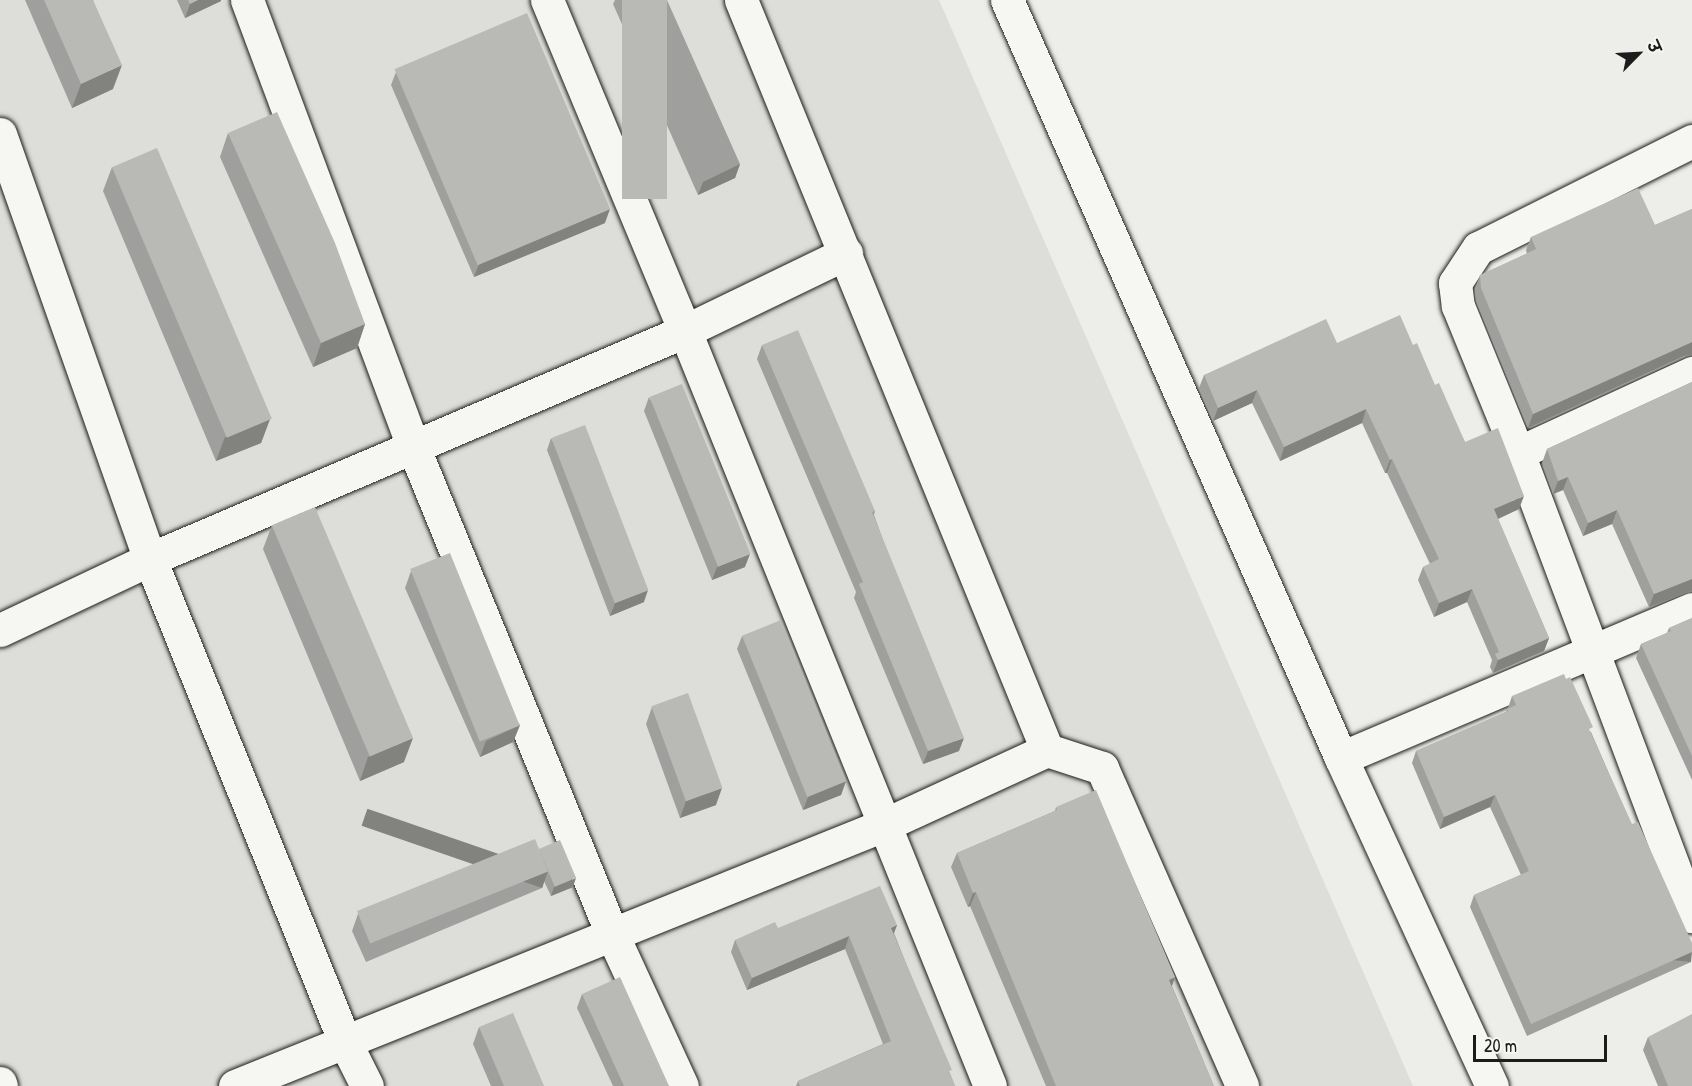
<!DOCTYPE html>
<html>
<head>
<meta charset="utf-8">
<style>
  body { margin:0 }
  #map { position:relative; width:1692px; height:1086px; overflow:hidden; background:#edede9; font-family:"Patrick Hand","Playpen Sans Deva",sans-serif }
  div>[style] { position:absolute }
  .built>* { inset:0; background:#ddddda }
  .roads { filter:drop-shadow(0 0 2px #1c1c1c) drop-shadow(0 0 2px #1c1c1c) }
  .minor>* { height:33px; margin:-16.5px; padding:0 16.5px; transform-origin:16.5px; border-radius:16.5px; background:#f6f6f2 }
  .wall>* { inset:0; background:#9f9f9d }
  .shaded-wall>* { inset:0; background:#82827f; transform-origin:0 0 }
  .building>* { inset:0; background:#b9b9b6; transform-origin:0 0 }
  span { translate:-50% -50%; white-space:nowrap; text-align:center; line-height:1.15; -webkit-text-stroke:4.5px #f6f6f2; paint-order:stroke }
  .north { position:absolute; left:1608px; top:24px; width:60px; height:60px; -webkit-text-stroke:4px #f6f6f2; paint-order:stroke; rotate:66deg; font-size:16px; font-weight:700; line-height:24px; text-align:center; color:#1c1c1c }
  .north::after { content:''; display:block; margin:auto; width:21px; height:27px; background:#1c1c1c; clip-path:polygon(50% 0,100% 100%,50% 72%,0 100%) }
  .scale { position:absolute; left:1473px; top:1035px; width:134px; height:27px; box-sizing:border-box; border:3px solid #1c1c1c; border-top:0; padding-left:8px; font-size:18px; line-height:21px; white-space:nowrap; color:#1c1c1c; -webkit-text-stroke:4px #f6f6f2; paint-order:stroke }
</style>
</head>
<body>
<div id="map">
  <div class="built">
    <div style="clip-path:polygon(0 0,939px 0,1413px 1086px,0 1086px)"></div>
  </div>
  <div class="roads">
    <div class="minor">
      <div style="left:247px;top:0;width:476px;rotate:69.6deg"></div>
      <div style="left:413px;top:446px;width:527px;rotate:67.82deg"></div>
      <div style="left:612px;top:934px;width:167px;rotate:65.3deg"></div>
      <div style="left:547px;top:0;width:359px;rotate:67.4deg"></div>
      <div style="left:685px;top:331px;width:814px;rotate:68deg"></div>
      <div style="left:741px;top:0;width:810px;rotate:67.8deg"></div>
      <div style="left:1007px;top:0;width:828px;rotate:66.22deg"></div>
      <div style="left:1341px;top:758px;width:361px;rotate:65.3deg"></div>
      <div style="left:0;top:134px;width:451px;rotate:70.6deg"></div>
      <div style="left:150px;top:559px;width:519px;rotate:68.03deg"></div>
      <div style="left:344px;top:1040px;width:51px;rotate:63.4deg"></div>
      <div style="left:1692px;top:141px;width:239px;rotate:153.4deg"></div>
      <div style="left:1478px;top:248px;width:42px;rotate:123.3deg"></div>
      <div style="left:1455px;top:283px;width:23px;rotate:83deg"></div>
      <div style="left:1458px;top:306px;width:159px;rotate:67.8deg"></div>
      <div style="left:1518px;top:453px;width:495px;rotate:69.4deg"></div>
      <div style="left:1518px;top:453px;width:192px;rotate:-24.7deg"></div>
      <div style="left:0;top:630px;width:166px;rotate:-25.3deg"></div>
      <div style="left:150px;top:559px;width:582px;rotate:-23.08deg"></div>
      <div style="left:685px;top:331px;width:179px;rotate:-25.8deg"></div>
      <div style="left:1341px;top:758px;width:381px;rotate:-23deg"></div>
      <div style="left:0;top:1083px;width:3px;rotate:72deg"></div>
      <div style="left:235px;top:1086px;width:700px;rotate:-21.91deg"></div>
      <div style="left:884px;top:825px;width:179px;rotate:-24.7deg"></div>
      <div style="left:1047px;top:750px;width:58px;rotate:18.1deg"></div>
      <div style="left:1102px;top:768px;width:347px;rotate:66.2deg"></div>
    </div>
  </div>
  <div class="wall">
    <div style="clip-path:polygon(25px 0,93px 0,113px 89px,72px 108px)"></div>
    <div style="clip-path:polygon(177px 0,221px 0,221px 1px,185px 18px)"></div>
    <div style="clip-path:polygon(615px 0,667px 0,740px 164px,735px 178px,698px 195px,613px 4px)"></div>
    <div style="clip-path:polygon(396px 72px,605px 223px,474px 277px,391px 85px)"></div>
    <div style="clip-path:polygon(228px 133px,365px 324px,357px 348px,313px 367px,220px 157px)"></div>
    <div style="clip-path:polygon(112px 167px,270px 419px,261px 443px,216px 461px,103px 191px)"></div>
    <div style="clip-path:polygon(1692px 209px,1692px 355px,1684px 356px,1528px 428px,1476px 301px,1475px 289px,1480px 275px,1527px 254px,1526px 250px,1531px 237px,1655px 225px)"></div>
    <div style="clip-path:polygon(1337px 343px,1413px 345px,1465px 442px,1519px 509px,1498px 519px,1549px 638px,1544px 651px,1493px 673px,1490px 667px,1492px 660px,1467px 602px,1434px 617px,1418px 580px,1423px 567px,1430px 564px,1387px 473px,1385px 473px,1362px 423px,1280px 461px,1252px 403px,1213px 421px,1199px 388px,1204px 375px)"></div>
    <div style="clip-path:polygon(762px 345px,875px 511px,874px 515px,959px 751px,923px 764px,854px 598px,856px 592px,757px 359px)"></div>
    <div style="clip-path:polygon(1692px 382px,1692px 591px,1649px 607px,1612px 524px,1583px 536px,1563px 490px,1553px 494px,1542px 463px,1547px 449px)"></div>
    <div style="clip-path:polygon(649px 397px,745px 567px,712px 580px,644px 411px)"></div>
    <div style="clip-path:polygon(551px 438px,644px 602px,610px 616px,547px 450px)"></div>
    <div style="clip-path:polygon(272px 525px,404px 762px,360px 781px,263px 549px)"></div>
    <div style="clip-path:polygon(411px 571px,520px 725px,513px 742px,480px 757px,405px 588px)"></div>
    <div style="clip-path:polygon(1692px 618px,1692px 780px,1636px 658px,1641px 644px,1667px 633px,1669px 628px)"></div>
    <div style="clip-path:polygon(742px 636px,846px 781px,841px 795px,803px 810px,737px 649px)"></div>
    <div style="clip-path:polygon(1512px 696px,1591px 732px,1691px 962px,1527px 1036px,1470px 907px,1474px 895px,1521px 875px,1490px 807px,1440px 829px,1412px 763px,1416px 751px,1506px 712px,1507px 709px,1508px 708px)"></div>
    <div style="clip-path:polygon(652px 707px,716px 805px,680px 818px,646px 724px)"></div>
    <div style="clip-path:polygon(1056px 807px,1175px 977px,1172px 986px,1214px 1086px,1046px 1086px,970px 906px,968px 907px,951px 867px,957px 853px,1055px 811px)"></div>
    <div style="clip-path:polygon(539px 850px,573px 887px,551px 896px,544px 881px,542px 888px,366px 962px,352px 931px,358px 914px)"></div>
    <div style="clip-path:polygon(897px 925px,894px 933px,955px 1086px,796px 1086px,798px 1081px,883px 1044px,845px 949px,747px 990px,731px 952px,735px 940px,778px 928px)"></div>
    <div style="clip-path:polygon(582px 994px,669px 1086px,613px 1086px,577px 1008px)"></div>
    <div style="clip-path:polygon(479px 1027px,544px 1086px,491px 1086px,473px 1044px)"></div>
    <div style="clip-path:polygon(1648px 1037px,1692px 1086px,1658px 1086px,1643px 1050px)"></div>
  </div>
  <div class="shaded-wall">
    <div style="clip-path:polygon(198px 0,221px 0,221px 1px,185px 18px,190px 4px)"></div>
    <div style="clip-path:polygon(122px 65px,113px 89px,72px 108px,81px 84px)"></div>
    <div style="clip-path:polygon(740px 164px,735px 178px,698px 195px,703px 182px)"></div>
    <div style="clip-path:polygon(610px 209px,605px 223px,474px 277px,479px 264px)"></div>
    <div style="clip-path:polygon(365px 324px,357px 348px,313px 367px,321px 343px)"></div>
    <div style="clip-path:polygon(1692px 342px,1692px 355px,1684px 356px,1528px 428px,1533px 414px)"></div>
    <div style="clip-path:polygon(1257px 390px,1252px 403px,1213px 421px,1218px 408px)"></div>
    <div style="clip-path:polygon(1366px 409px,1362px 423px,1280px 461px,1284px 447px)"></div>
    <div style="clip-path:polygon(270px 419px,261px 443px,216px 461px,225px 437px)"></div>
    <div style="clip-path:polygon(1392px 459px,1387px 473px,1385px 473px,1390px 460px)"></div>
    <div style="clip-path:polygon(1568px 477px,1563px 490px,1553px 494px,1558px 481px)"></div>
    <div style="clip-path:polygon(1524px 496px,1519px 509px,1489px 523px,1494px 509px)"></div>
    <div style="clip-path:polygon(1617px 510px,1612px 524px,1583px 536px,1588px 523px)"></div>
    <div style="clip-path:polygon(750px 554px,745px 567px,712px 580px,717px 567px)"></div>
    <div style="clip-path:polygon(1692px 579px,1692px 591px,1649px 607px,1654px 594px)"></div>
    <div style="clip-path:polygon(1472px 589px,1467px 602px,1434px 617px,1439px 603px)"></div>
    <div style="clip-path:polygon(648px 590px,644px 602px,610px 616px,615px 603px)"></div>
    <div style="clip-path:polygon(1549px 638px,1544px 651px,1493px 673px,1498px 660px)"></div>
    <div style="clip-path:polygon(520px 725px,513px 742px,480px 757px,486px 741px)"></div>
    <div style="clip-path:polygon(413px 738px,404px 762px,360px 781px,368px 757px)"></div>
    <div style="clip-path:polygon(964px 738px,959px 751px,923px 764px,928px 751px)"></div>
    <div style="clip-path:polygon(846px 781px,841px 795px,803px 810px,808px 797px)"></div>
    <div style="clip-path:polygon(722px 788px,716px 805px,680px 818px,686px 801px)"></div>
    <div style="clip-path:polygon(1495px 795px,1490px 807px,1440px 829px,1444px 817px)"></div>
    <div style="left:548px;top:871px;width:18px;height:191px;rotate:109deg"></div>
    <div style="clip-path:polygon(576px 878px,573px 887px,551px 896px,554px 887px)"></div>
    <div style="clip-path:polygon(976px 892px,970px 906px,968px 907px,973px 893px)"></div>
    <div style="clip-path:polygon(897px 925px,892px 938px,891px 928px)"></div>
    <div style="clip-path:polygon(849px 936px,845px 949px,747px 990px,752px 978px)"></div>
    <div style="left:1692px;top:952px;width:10px;height:176px;rotate:96deg"></div>
    <div style="clip-path:polygon(1175px 977px,1170px 991px,1169px 980px)"></div>
  </div>
  <div class="building">
    <div style="clip-path:polygon(44px 0,93px 0,122px 65px,81px 84px)"></div>
    <div style="clip-path:polygon(188px 0,198px 0,190px 4px)"></div>
    <div style="left:622px;top:0;width:45px;height:199px"></div>
    <div style="left:527px;top:13px;width:213px;height:144px;rotate:67deg"></div>
    <div style="clip-path:polygon(277px 112px,335px 243px,365px 324px,321px 343px,228px 133px)"></div>
    <div style="left:157px;top:148px;width:294px;height:49px;rotate:67deg"></div>
    <div style="clip-path:polygon(1638px 188px,1655px 225px,1692px 209px,1692px 342px,1533px 414px,1481px 288px,1480px 275px,1536px 249px,1531px 237px)"></div>
    <div style="clip-path:polygon(1400px 315px,1413px 345px,1417px 343px,1435px 385px,1439px 383px,1465px 442px,1498px 428px,1524px 496px,1494px 509px,1549px 638px,1498px 660px,1495px 654px,1499px 652px,1472px 589px,1439px 603px,1423px 567px,1439px 559px,1392px 459px,1390px 460px,1366px 409px,1284px 447px,1257px 390px,1218px 408px,1204px 375px,1326px 319px,1337px 343px)"></div>
    <div style="clip-path:polygon(798px 330px,875px 511px,872px 512px,964px 738px,928px 751px,859px 584px,863px 582px,762px 345px)"></div>
    <div style="clip-path:polygon(1692px 382px,1692px 579px,1654px 594px,1617px 510px,1588px 523px,1568px 477px,1558px 481px,1547px 449px)"></div>
    <div style="left:682px;top:384px;width:183px;height:35px;rotate:68deg"></div>
    <div style="left:585px;top:425px;width:177px;height:36px;rotate:69deg"></div>
    <div style="left:315px;top:507px;width:251px;height:47px;rotate:67deg"></div>
    <div style="left:450px;top:553px;width:186px;height:43px;rotate:68deg"></div>
    <div style="clip-path:polygon(1692px 618px,1692px 756px,1641px 644px,1671px 631px,1669px 628px)"></div>
    <div style="left:781px;top:620px;width:174px;height:42px;rotate:68deg"></div>
    <div style="clip-path:polygon(1564px 674px,1566px 679px,1570px 677px,1593px 727px,1589px 729px,1632px 824px,1638px 822px,1692px 943px,1692px 952px,1531px 1024px,1474px 895px,1529px 871px,1495px 795px,1444px 817px,1416px 751px,1508px 711px,1507px 709px,1516px 705px,1512px 696px)"></div>
    <div style="left:688px;top:693px;width:101px;height:39px;rotate:70deg"></div>
    <div style="clip-path:polygon(1096px 790px,1175px 977px,1169px 980px,1214px 1086px,1056px 1086px,976px 892px,973px 893px,957px 853px,1057px 810px,1056px 807px)"></div>
    <div style="left:535px;top:839px;width:35px;height:192px;rotate:68deg"></div>
    <div style="left:560px;top:840px;width:41px;height:23px;rotate:67deg"></div>
    <div style="clip-path:polygon(880px 886px,897px 925px,891px 928px,952px 1070px,949px 1071px,955px 1086px,800px 1086px,798px 1081px,891px 1041px,849px 936px,752px 978px,735px 940px,775px 922px,778px 928px)"></div>
    <div style="clip-path:polygon(620px 977px,669px 1086px,624px 1086px,582px 994px)"></div>
    <div style="clip-path:polygon(513px 1013px,544px 1086px,504px 1086px,479px 1027px)"></div>
    <div style="clip-path:polygon(1692px 1014px,1692px 1086px,1668px 1086px,1648px 1037px)"></div>
  </div>
  <div class="north">उ</div>
  <div class="scale">20 m</div>
</div>
</body>
</html>
